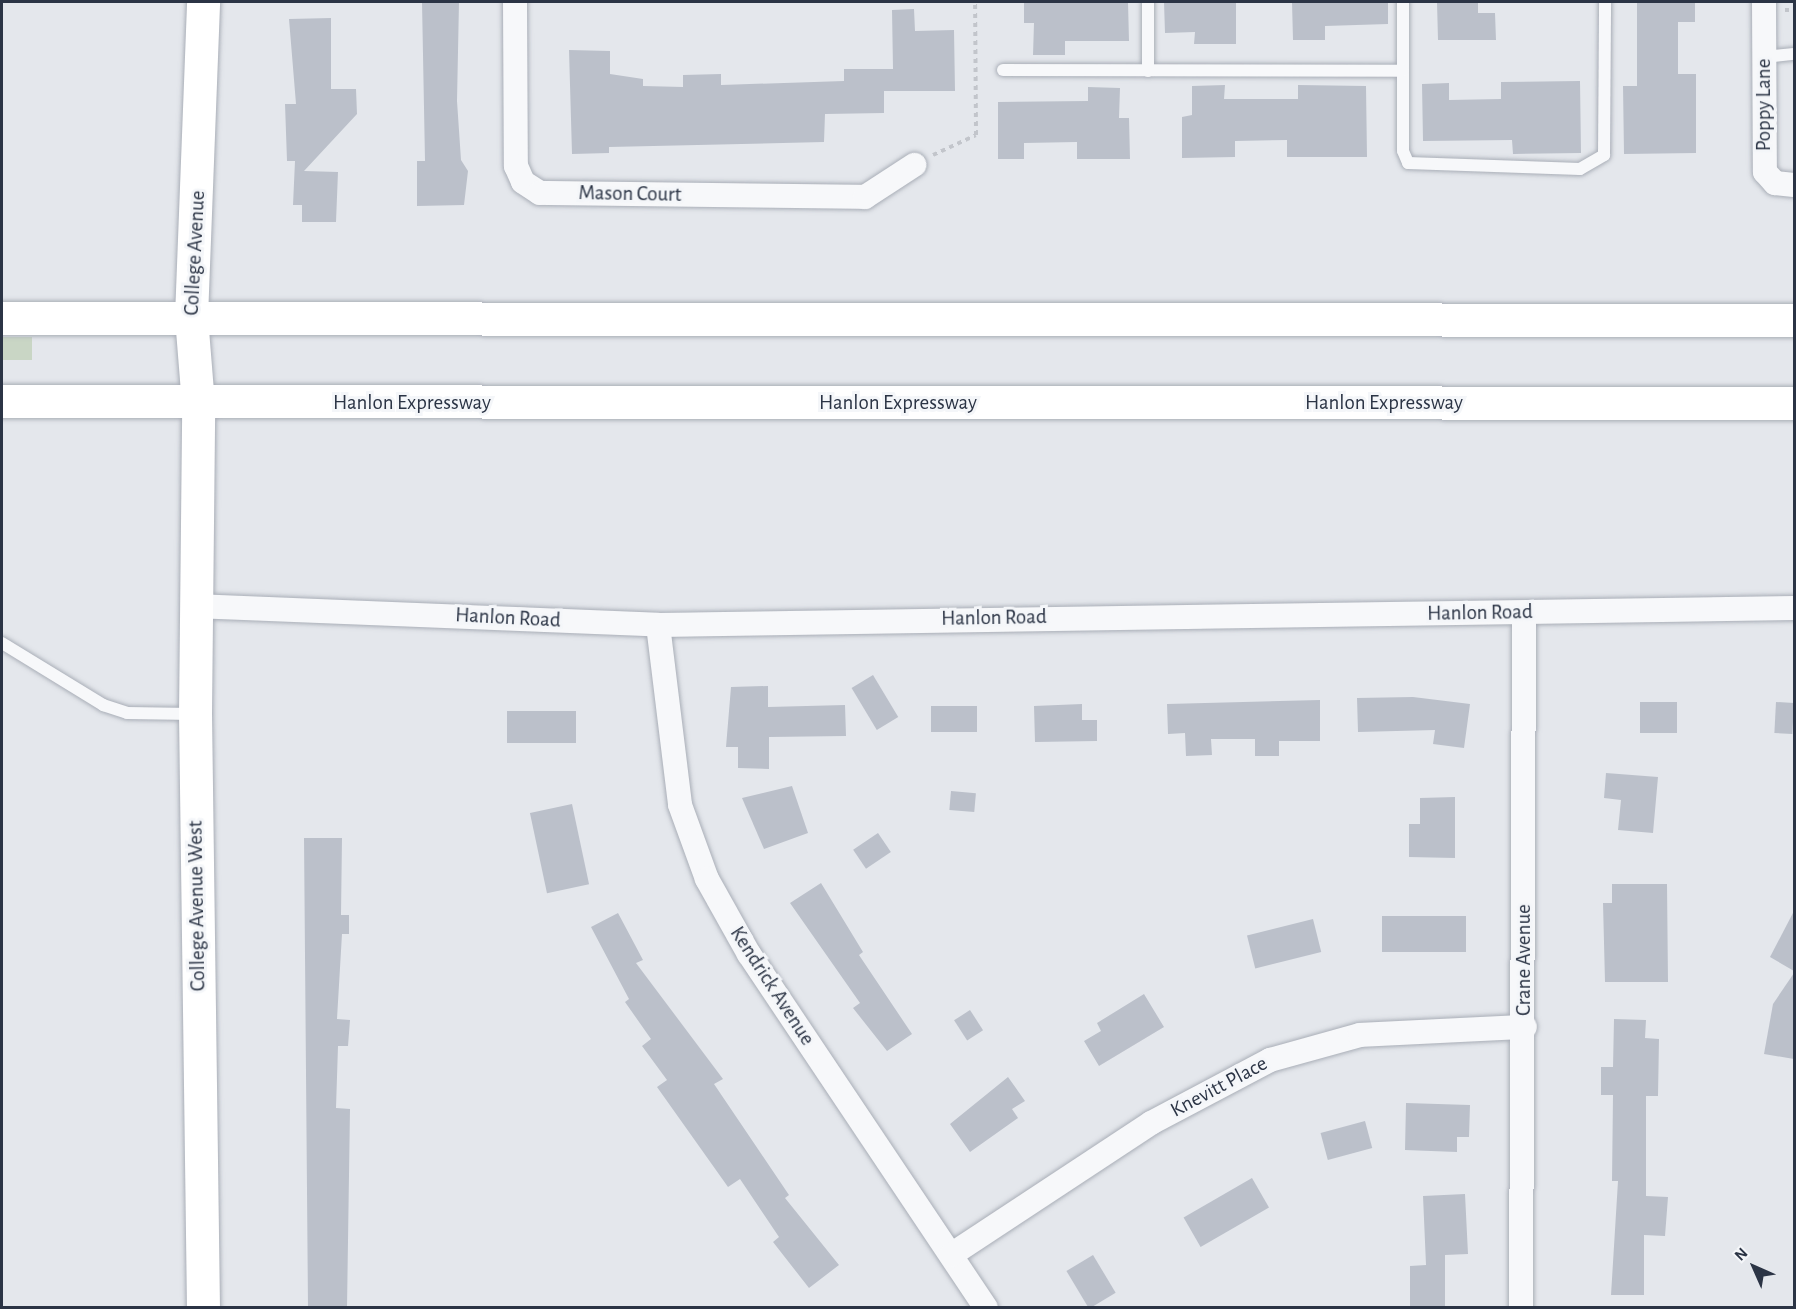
<!DOCTYPE html>
<html>
<head>
<meta charset="utf-8">
<style>
  body { margin:0 }
  #map { position:relative; width:1796px; height:1309px; overflow:hidden; background:#e4e7ec; font-family:"Alegreya Sans",sans-serif }
  div>[style] { position:absolute }
  .green>* { inset:0; background:#c9d6c5; transform-origin:0 0 }
  .building>* { inset:0; background:#bbc0ca; transform-origin:0 0 }
  .path>* { height:4px; margin-top:-2px; transform-origin:0; background:repeating-linear-gradient(90deg,#c2c5cb 0 4.5px,transparent 0 9px) }
  .roads { filter:drop-shadow(0 0 2px #a9aeb7) drop-shadow(0 0 2px #a9aeb7) }
  .lane>* { height:12px; margin:-6px; padding:0 6px; transform-origin:6px; border-radius:6px; background:#f7f8fa }
  .street>* { height:24px; margin:-12px; padding:0 12px; transform-origin:12px; border-radius:12px; background:#f7f8fa }
  .secondary>* { height:33px; margin:-16.5px; padding:0 16.5px; transform-origin:16.5px; border-radius:16.5px; background:#fff }
  .highway>* { height:33px; margin:-16.5px; padding:0 16.5px; transform-origin:16.5px; border-radius:16.5px; background:#fff }
  span { translate:-50% -50%; white-space:nowrap; text-align:center; line-height:1.15; -webkit-text-stroke:6px #f4f6f9; paint-order:stroke }
  .street-label { font-size:21px; color:#2b3445 }
  .frame { position:absolute; inset:0; border:3px solid #2b3445; pointer-events:none }
  .north { position:absolute; left:1724px; top:1237px; width:60px; height:60px; -webkit-text-stroke:4px #f4f6f9; paint-order:stroke; rotate:315deg; font-size:16px; font-weight:700; line-height:24px; text-align:center; color:#2b3445 }
  .north::after { content:''; display:block; margin:auto; width:21px; height:27px; background:#2b3445; clip-path:polygon(50% 0,100% 100%,50% 72%,0 100%) }
</style>
</head>
<body>
<div id="map">
  <div class="green">
    <div style="left:2px;top:337px;width:30px;height:23px"></div>
  </div>
  <div class="building">
    <div style="clip-path:polygon(422px 2px,459px 2px,457px 101px,461px 160px,468px 171px,464px 205px,417px 206px,417px 161px,425px 161px)"></div>
    <div style="clip-path:polygon(1024px 2px,1128px 2px,1129px 41px,1065px 41px,1065px 55px,1033px 55px,1034px 23px,1024px 23px)"></div>
    <div style="clip-path:polygon(1164px 2px,1236px 2px,1236px 44px,1194px 44px,1195px 32px,1165px 33px)"></div>
    <div style="clip-path:polygon(1292px 2px,1388px 2px,1388px 24px,1325px 26px,1325px 40px,1293px 40px)"></div>
    <div style="clip-path:polygon(1437px 2px,1478px 2px,1478px 13px,1495px 13px,1496px 40px,1438px 40px)"></div>
    <div style="clip-path:polygon(1637px 2px,1695px 2px,1695px 22px,1678px 22px,1678px 74px,1696px 74px,1696px 153px,1624px 154px,1623px 86px,1637px 86px)"></div>
    <div style="clip-path:polygon(914px 9px,915px 31px,954px 30px,955px 91px,884px 91px,884px 113px,825px 114px,824px 142px,609px 147px,609px 153px,572px 154px,569px 50px,610px 51px,610px 74px,643px 79px,643px 86px,683px 87px,683px 75px,721px 74px,721px 85px,844px 81px,844px 69px,893px 69px,892px 10px)"></div>
    <div style="clip-path:polygon(331px 18px,331px 89px,356px 89px,357px 114px,304px 171px,338px 172px,336px 222px,302px 222px,302px 205px,293px 205px,295px 161px,287px 161px,285px 104px,296px 104px,289px 19px)"></div>
    <div style="clip-path:polygon(1580px 81px,1581px 153px,1513px 154px,1512px 140px,1423px 141px,1422px 84px,1449px 83px,1449px 100px,1501px 99px,1501px 82px)"></div>
    <div style="clip-path:polygon(1225px 85px,1224px 99px,1298px 99px,1298px 85px,1366px 86px,1367px 157px,1287px 157px,1287px 140px,1235px 141px,1235px 157px,1182px 158px,1182px 117px,1192px 115px,1192px 86px)"></div>
    <div style="clip-path:polygon(1088px 87px,1120px 88px,1119px 118px,1129px 118px,1130px 159px,1077px 159px,1077px 142px,1024px 143px,1024px 159px,998px 159px,998px 102px,1088px 101px)"></div>
    <div style="left:873px;top:675px;width:49px;height:25px;rotate:59deg"></div>
    <div style="clip-path:polygon(768px 686px,768px 707px,845px 705px,846px 736px,769px 737px,769px 769px,738px 768px,738px 747px,726px 747px,731px 687px)"></div>
    <div style="clip-path:polygon(1413px 697px,1470px 704px,1464px 748px,1433px 744px,1435px 730px,1358px 732px,1357px 698px)"></div>
    <div style="clip-path:polygon(1320px 700px,1320px 741px,1279px 741px,1279px 756px,1255px 756px,1255px 739px,1211px 739px,1212px 755px,1186px 756px,1185px 733px,1168px 734px,1167px 704px)"></div>
    <div style="left:1677px;top:702px;width:31px;height:37px;rotate:90deg"></div>
    <div style="left:1776px;top:702px;width:18px;height:31px;rotate:3deg"></div>
    <div style="clip-path:polygon(1082px 704px,1082px 720px,1097px 720px,1097px 741px,1035px 742px,1034px 706px)"></div>
    <div style="left:931px;top:706px;width:46px;height:26px"></div>
    <div style="left:576px;top:711px;width:32px;height:69px;rotate:90deg"></div>
    <div style="clip-path:polygon(1606px 773px,1658px 777px,1653px 833px,1618px 830px,1621px 800px,1604px 798px)"></div>
    <div style="clip-path:polygon(792px 786px,808px 833px,764px 849px,742px 798px)"></div>
    <div style="left:951px;top:791px;width:25px;height:19px;rotate:5deg"></div>
    <div style="clip-path:polygon(1455px 797px,1455px 858px,1409px 857px,1409px 824px,1420px 824px,1420px 798px)"></div>
    <div style="left:572px;top:804px;width:82px;height:43px;rotate:78deg"></div>
    <div style="left:878px;top:833px;width:23px;height:30px;rotate:56deg"></div>
    <div style="clip-path:polygon(304px 838px,342px 838px,341px 915px,349px 915px,349px 934px,342px 934px,337px 1019px,350px 1020px,348px 1046px,338px 1046px,336px 1108px,350px 1109px,347px 1308px,308px 1308px)"></div>
    <div style="clip-path:polygon(821px 883px,863px 952px,859px 955px,912px 1034px,887px 1051px,853px 1008px,860px 1003px,790px 903px)"></div>
    <div style="clip-path:polygon(1612px 884px,1667px 884px,1668px 982px,1605px 982px,1603px 903px,1612px 903px)"></div>
    <div style="clip-path:polygon(1794px 911px,1794px 971px,1770px 957px)"></div>
    <div style="clip-path:polygon(618px 913px,643px 960px,636px 963px,723px 1079px,714px 1084px,789px 1195px,785px 1198px,839px 1265px,809px 1288px,773px 1242px,779px 1237px,740px 1179px,728px 1187px,657px 1087px,667px 1080px,642px 1046px,651px 1039px,625px 1002px,629px 999px,591px 927px)"></div>
    <div style="left:1466px;top:916px;width:36px;height:84px;rotate:90deg"></div>
    <div style="left:1313px;top:919px;width:34px;height:68px;rotate:76deg"></div>
    <div style="clip-path:polygon(1794px 973px,1794px 1059px,1764px 1054px,1773px 1004px)"></div>
    <div style="clip-path:polygon(1144px 994px,1164px 1027px,1099px 1066px,1084px 1041px,1101px 1031px,1097px 1023px)"></div>
    <div style="left:970px;top:1010px;width:24px;height:19px;rotate:57deg"></div>
    <div style="clip-path:polygon(1614px 1019px,1646px 1020px,1645px 1038px,1659px 1039px,1658px 1096px,1646px 1096px,1646px 1196px,1668px 1197px,1665px 1236px,1644px 1235px,1644px 1295px,1611px 1295px,1618px 1181px,1612px 1181px,1613px 1095px,1601px 1095px,1601px 1067px,1613px 1067px)"></div>
    <div style="clip-path:polygon(1008px 1077px,1025px 1101px,1012px 1109px,1018px 1118px,970px 1152px,950px 1124px)"></div>
    <div style="clip-path:polygon(1406px 1103px,1470px 1105px,1469px 1137px,1457px 1137px,1457px 1152px,1405px 1150px)"></div>
    <div style="left:1365px;top:1121px;width:28px;height:46px;rotate:75deg"></div>
    <div style="left:1252px;top:1178px;width:34px;height:79px;rotate:60deg"></div>
    <div style="clip-path:polygon(1465px 1194px,1468px 1254px,1445px 1255px,1445px 1308px,1410px 1308px,1410px 1266px,1426px 1265px,1423px 1196px)"></div>
    <div style="left:1093px;top:1255px;width:44px;height:31px;rotate:59deg"></div>
  </div>
  <div class="path">
    <div style="left:1785px;top:10px;width:9px"></div>
    <div style="left:933px;top:155px;width:47px;rotate:-24.9deg"></div>
    <div style="left:976px;top:135px;width:133px;rotate:-90.4deg"></div>
  </div>
  <div class="roads">
    <div class="lane">
      <div style="left:1403px;top:2px;width:149px;rotate:90deg"></div>
      <div style="left:1403px;top:151px;width:13px;rotate:67deg"></div>
      <div style="left:1408px;top:163px;width:172px;rotate:2deg"></div>
      <div style="left:1580px;top:169px;width:28px;rotate:-30deg"></div>
      <div style="left:1604px;top:155px;width:153px;rotate:-89.6deg"></div>
      <div style="left:1764px;top:57px;width:30px;rotate:-6deg"></div>
      <div style="left:1003px;top:70px;width:400px;rotate:0.1deg"></div>
      <div style="left:1148px;top:71px;width:69px;rotate:-90deg"></div>
      <div style="left:2px;top:643px;width:119px;rotate:31.5deg"></div>
      <div style="left:103px;top:705px;width:25px;rotate:18deg"></div>
      <div style="left:127px;top:713px;width:66px;rotate:0.9deg"></div>
    </div>
    <div class="street">
      <div style="left:515px;top:2px;width:164px;rotate:89.7deg"></div>
      <div style="left:516px;top:166px;width:17px;rotate:66deg"></div>
      <div style="left:523px;top:182px;width:20px;rotate:33deg"></div>
      <div style="left:540px;top:193px;width:325px;rotate:0.7deg"></div>
      <div style="left:865px;top:197px;width:59px;rotate:-33.1deg"></div>
      <div style="left:1764px;top:2px;width:170px;rotate:89.7deg"></div>
      <div style="left:1765px;top:172px;width:15px;rotate:48deg"></div>
      <div style="left:1775px;top:183px;width:19px;rotate:6deg"></div>
      <div style="left:194px;top:606px;width:464px;rotate:2.3deg"></div>
      <div style="left:658px;top:625px;width:1136px;rotate:-0.86deg"></div>
      <div style="left:658px;top:625px;width:181px;rotate:83deg"></div>
      <div style="left:680px;top:805px;width:79px;rotate:70deg"></div>
      <div style="left:707px;top:879px;width:86px;rotate:60.8deg"></div>
      <div style="left:749px;top:954px;width:426px;rotate:56.2deg"></div>
      <div style="left:951px;top:1255px;width:240px;rotate:-33.4deg"></div>
      <div style="left:1151px;top:1123px;width:135px;rotate:-27.9deg"></div>
      <div style="left:1270px;top:1060px;width:93px;rotate:-15.5deg"></div>
      <div style="left:1360px;top:1035px;width:165px;rotate:-2.8deg"></div>
      <div style="left:1521px;top:1308px;width:695px;rotate:-89.75deg"></div>
    </div>
    <div class="secondary">
      <div style="left:203px;top:1308px;width:594px;rotate:-90.77deg"></div>
      <div style="left:195px;top:714px;width:310px;rotate:-89.4deg"></div>
      <div style="left:198px;top:404px;width:87px;rotate:-94.6deg"></div>
      <div style="left:191px;top:317px;width:315px;rotate:-87.8deg"></div>
    </div>
    <div class="highway">
      <div style="left:2px;top:318px;width:1792px;rotate:0.06deg"></div>
      <div style="left:2px;top:401px;width:1792px;rotate:0.06deg"></div>
    </div>
  </div>
  <div class="street-label">
    <span style="left:1764px;top:105px;rotate:-90deg">Poppy Lane</span>
    <span style="left:630px;top:194px;rotate:1deg">Mason Court</span>
    <span style="left:195px;top:253px;rotate:-87deg">College Avenue</span>
    <span style="left:412px;top:403px">Hanlon Expressway</span>
    <span style="left:898px;top:403px">Hanlon Expressway</span>
    <span style="left:1384px;top:403px">Hanlon Expressway</span>
    <span style="left:1480px;top:613px;rotate:-1deg">Hanlon Road</span>
    <span style="left:508px;top:618px;rotate:3deg">Hanlon Road</span>
    <span style="left:994px;top:618px;rotate:-1deg">Hanlon Road</span>
    <span style="left:197px;top:906px;rotate:-91deg">College Avenue West</span>
    <span style="left:1524px;top:960px;rotate:-90deg">Crane Avenue</span>
    <span style="left:772px;top:986px;rotate:57deg">Kendrick Avenue</span>
    <span style="left:1219px;top:1087px;rotate:-28deg">Knevitt Place</span>
  </div>
  <div class="frame"></div>
  <div class="north">N</div>
</div>
</body>
</html>
